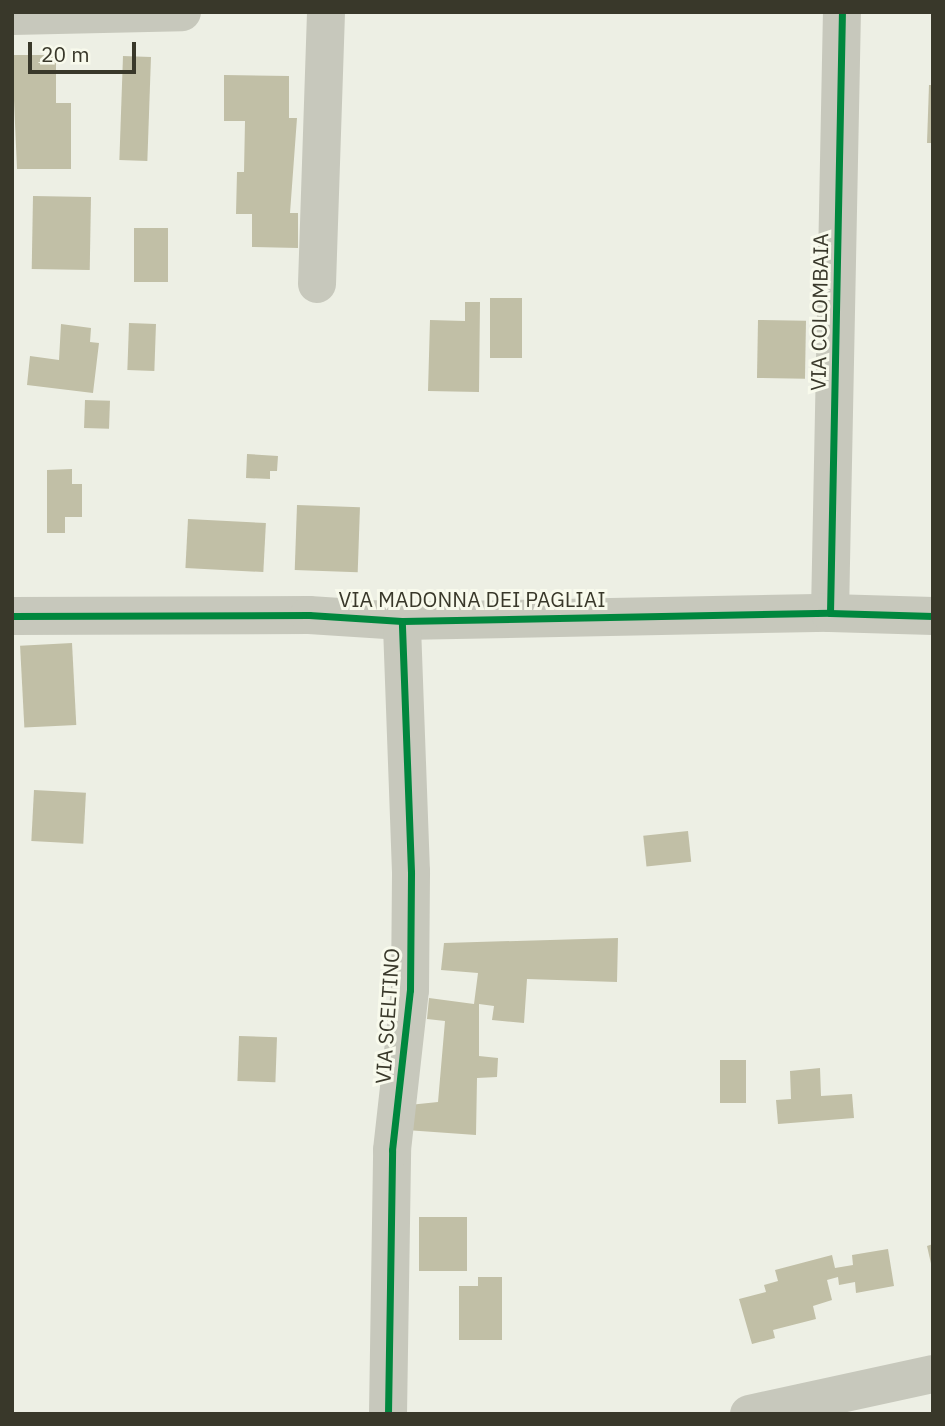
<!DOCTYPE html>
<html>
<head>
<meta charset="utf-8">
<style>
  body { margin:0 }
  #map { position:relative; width:945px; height:1426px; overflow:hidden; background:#edefe4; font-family:"IBM Plex Sans",sans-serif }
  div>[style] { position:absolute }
  .building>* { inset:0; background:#c1bfa6; transform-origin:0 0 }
  .minor>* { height:38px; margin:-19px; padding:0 19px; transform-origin:19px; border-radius:19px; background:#c7c8bc }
  .cycleway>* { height:7px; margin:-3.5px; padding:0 3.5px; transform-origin:3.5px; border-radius:3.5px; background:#00873e }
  span { translate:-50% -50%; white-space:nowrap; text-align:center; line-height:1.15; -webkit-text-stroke:6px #f8faec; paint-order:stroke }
  .street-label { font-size:21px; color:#39382a }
  .frame { position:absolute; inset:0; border:14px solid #39382a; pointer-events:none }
  .scale { position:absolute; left:28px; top:42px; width:108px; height:32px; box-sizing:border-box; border:4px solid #39382a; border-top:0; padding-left:9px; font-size:21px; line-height:24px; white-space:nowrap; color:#39382a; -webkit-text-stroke:5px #f8faec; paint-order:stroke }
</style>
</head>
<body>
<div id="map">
  <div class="building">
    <div style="clip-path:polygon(12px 55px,56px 55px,56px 103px,71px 103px,71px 169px,17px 169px)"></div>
    <div style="left:123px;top:56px;width:28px;height:104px;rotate:2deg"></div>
    <div style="clip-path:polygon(224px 75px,289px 76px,289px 118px,297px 118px,290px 213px,298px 213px,298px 248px,252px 247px,252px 214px,236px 214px,237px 172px,244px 172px,245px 121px,224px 121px)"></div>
    <div style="clip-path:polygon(929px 85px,933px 85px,933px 143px,927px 143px)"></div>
    <div style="left:33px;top:196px;width:58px;height:73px;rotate:1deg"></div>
    <div style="left:168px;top:228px;width:54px;height:34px;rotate:90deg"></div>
    <div style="left:490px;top:298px;width:32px;height:60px"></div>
    <div style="clip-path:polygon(465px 302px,480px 302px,479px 392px,428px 391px,430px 320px,465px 321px)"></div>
    <div style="left:758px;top:320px;width:48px;height:58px;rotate:1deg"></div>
    <div style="left:129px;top:323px;width:27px;height:47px;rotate:2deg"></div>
    <div style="clip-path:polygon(61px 324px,91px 328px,90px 342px,99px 343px,93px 393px,27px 385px,30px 356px,59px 360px)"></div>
    <div style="left:85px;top:400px;width:25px;height:28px;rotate:2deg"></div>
    <div style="clip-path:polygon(247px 454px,278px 456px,277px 471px,270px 471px,270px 479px,246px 478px)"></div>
    <div style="clip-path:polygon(72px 469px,72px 484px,82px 484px,82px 517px,65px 517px,65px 533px,47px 533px,47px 470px)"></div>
    <div style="left:297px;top:505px;width:63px;height:65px;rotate:2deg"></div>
    <div style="left:188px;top:519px;width:78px;height:49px;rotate:3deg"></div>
    <div style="left:72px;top:643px;width:82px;height:52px;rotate:87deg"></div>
    <div style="left:34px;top:790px;width:52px;height:51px;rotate:3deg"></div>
    <div style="left:688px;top:831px;width:31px;height:45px;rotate:84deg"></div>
    <div style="clip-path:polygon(618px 938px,617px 982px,527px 979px,524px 1023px,492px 1020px,494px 1006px,479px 1004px,479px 1056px,498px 1058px,497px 1077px,477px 1078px,476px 1135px,406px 1130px,409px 1105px,438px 1102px,445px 1021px,427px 1019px,429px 998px,474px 1004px,478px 973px,441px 970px,444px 943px)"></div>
    <div style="left:239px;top:1036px;width:38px;height:45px;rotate:2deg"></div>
    <div style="left:720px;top:1060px;width:26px;height:43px"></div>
    <div style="clip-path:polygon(820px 1068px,821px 1096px,852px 1094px,854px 1118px,778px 1124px,776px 1100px,791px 1099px,790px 1071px)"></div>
    <div style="left:419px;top:1217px;width:48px;height:54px"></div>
    <div style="clip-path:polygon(933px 1244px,933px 1268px,932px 1268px,927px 1246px)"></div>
    <div style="clip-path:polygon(888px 1249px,894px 1286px,856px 1293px,855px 1282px,839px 1285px,838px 1277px,827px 1280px,832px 1300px,813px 1306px,816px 1319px,773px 1330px,775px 1338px,752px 1344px,739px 1299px,766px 1292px,764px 1285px,778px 1281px,775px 1270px,832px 1255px,835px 1268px,853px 1265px,852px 1255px)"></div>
    <div style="clip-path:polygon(478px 1277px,502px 1277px,502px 1340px,459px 1340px,459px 1286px,478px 1286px)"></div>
  </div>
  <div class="minor">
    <div style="left:12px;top:16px;width:170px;rotate:-1.3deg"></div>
    <div style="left:317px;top:284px;width:272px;rotate:-88.1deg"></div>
    <div style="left:830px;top:613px;width:601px;rotate:-88.86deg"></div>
    <div style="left:12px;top:616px;width:297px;rotate:-0.2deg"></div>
    <div style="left:309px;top:615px;width:93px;rotate:3.7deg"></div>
    <div style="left:402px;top:621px;width:428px;rotate:-1.1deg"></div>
    <div style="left:830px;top:613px;width:103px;rotate:1.7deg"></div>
    <div style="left:388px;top:1414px;width:264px;rotate:-89.1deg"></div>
    <div style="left:392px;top:1150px;width:161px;rotate:-83.6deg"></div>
    <div style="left:410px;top:990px;width:118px;rotate:-89.5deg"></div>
    <div style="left:411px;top:872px;width:251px;rotate:-92.1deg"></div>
    <div style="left:749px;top:1414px;width:188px;rotate:-12.3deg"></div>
  </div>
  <div class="cycleway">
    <div style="left:830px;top:613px;width:601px;rotate:-88.86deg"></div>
    <div style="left:12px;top:616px;width:297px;rotate:-0.2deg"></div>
    <div style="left:309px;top:615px;width:93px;rotate:3.7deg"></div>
    <div style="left:402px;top:621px;width:428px;rotate:-1.1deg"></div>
    <div style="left:830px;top:613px;width:103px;rotate:1.7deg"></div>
    <div style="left:388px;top:1414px;width:264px;rotate:-89.1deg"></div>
    <div style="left:392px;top:1150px;width:161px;rotate:-83.6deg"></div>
    <div style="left:410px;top:990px;width:118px;rotate:-89.5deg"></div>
    <div style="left:411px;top:872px;width:251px;rotate:-92.1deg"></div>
  </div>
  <div class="street-label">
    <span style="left:819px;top:312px;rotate:-89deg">VIA COLOMBAIA</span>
    <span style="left:472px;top:599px">VIA MADONNA DEI PAGLIAI</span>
    <span style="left:387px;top:1016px;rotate:-86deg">VIA SCELTINO</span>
  </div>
  <div class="frame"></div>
  <div class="scale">20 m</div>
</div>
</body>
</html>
